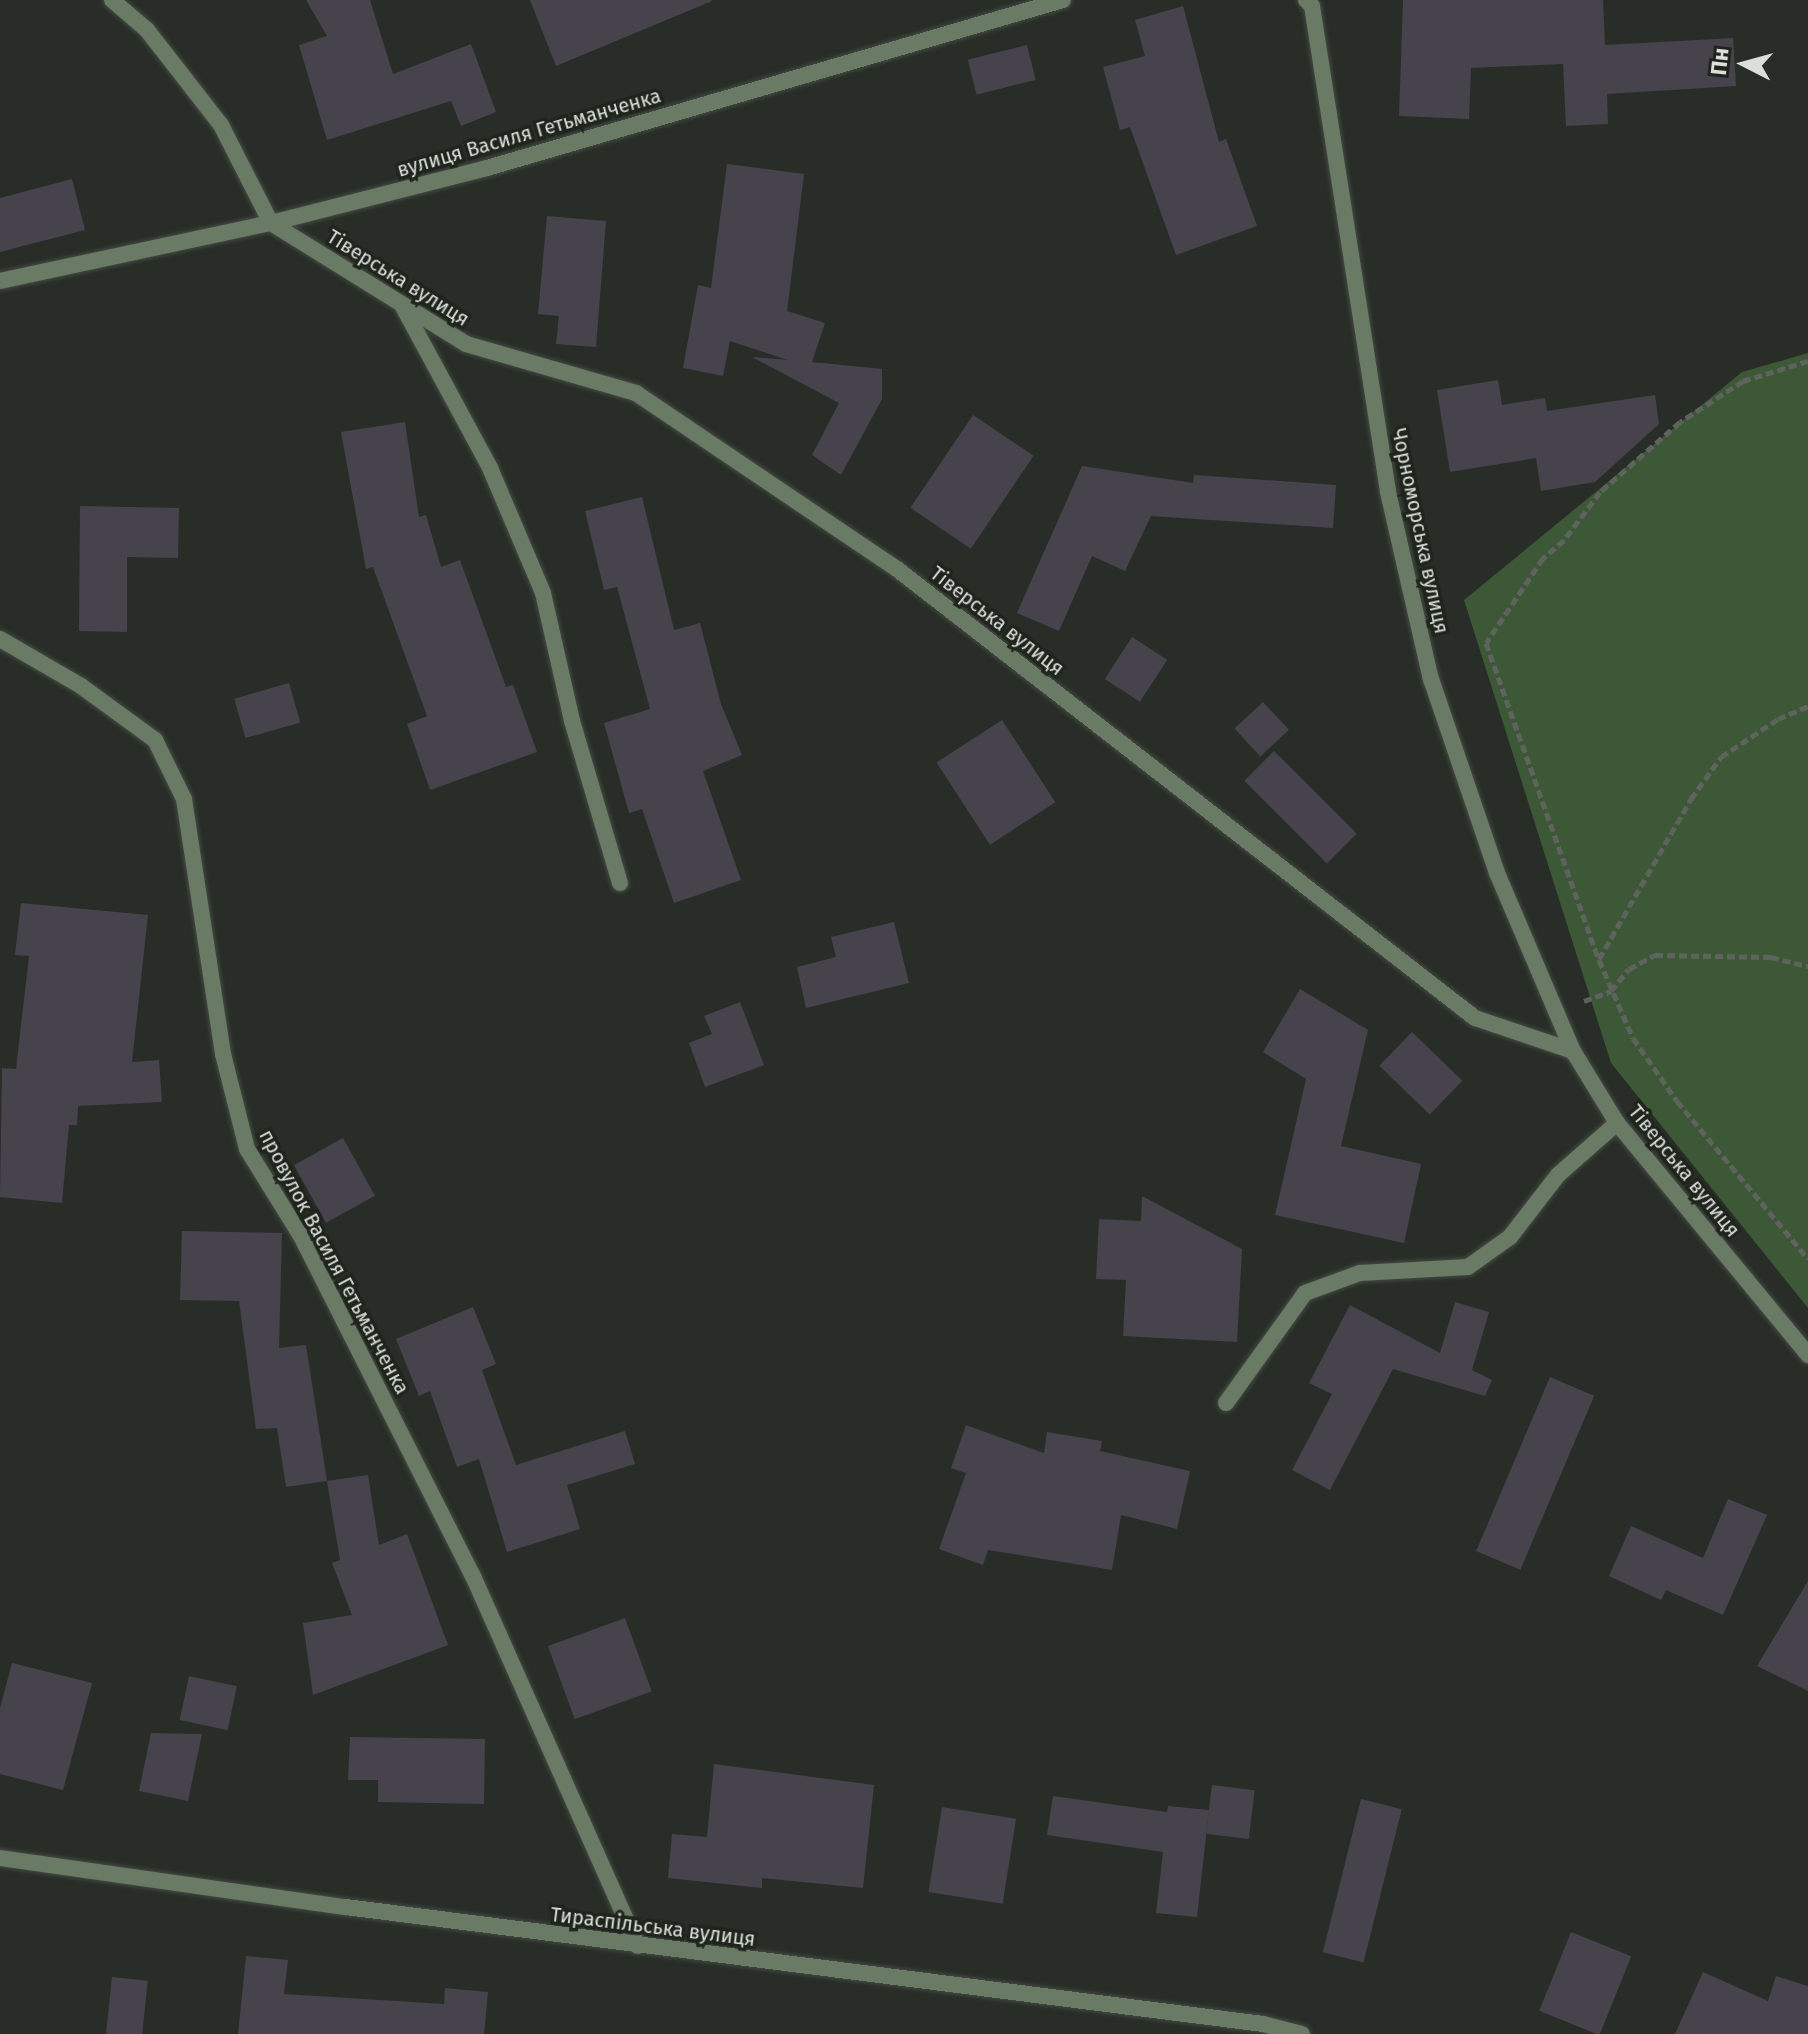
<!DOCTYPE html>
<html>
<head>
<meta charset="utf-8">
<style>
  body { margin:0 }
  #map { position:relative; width:1808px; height:2034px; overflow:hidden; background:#282e27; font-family:"Fira Sans",sans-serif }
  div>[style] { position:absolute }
  .green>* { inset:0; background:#3d5836 }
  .building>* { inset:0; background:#46434c; transform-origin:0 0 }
  .path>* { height:5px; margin-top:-2.5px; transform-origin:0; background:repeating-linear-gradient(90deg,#5e635d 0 8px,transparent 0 12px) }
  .roads { filter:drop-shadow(0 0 2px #454a44) drop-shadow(0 0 2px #454a44) }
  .service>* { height:16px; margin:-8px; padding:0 8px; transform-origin:8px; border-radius:8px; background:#697a65 }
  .minor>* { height:16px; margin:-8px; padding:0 8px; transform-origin:8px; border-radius:8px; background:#697a65 }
  .tertiary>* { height:16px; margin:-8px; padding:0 8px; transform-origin:8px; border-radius:8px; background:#697a65 }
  span { translate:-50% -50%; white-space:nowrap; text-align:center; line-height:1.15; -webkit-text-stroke:7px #1f241d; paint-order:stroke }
  .street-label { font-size:20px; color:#dbdfda }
  .north { position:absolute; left:1704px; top:24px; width:80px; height:80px; -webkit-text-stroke:6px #1f241d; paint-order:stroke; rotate:276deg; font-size:22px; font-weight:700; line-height:32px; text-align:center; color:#dbdfda }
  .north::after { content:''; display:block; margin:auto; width:28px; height:36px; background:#dbdfda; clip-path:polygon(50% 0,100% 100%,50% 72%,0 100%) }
</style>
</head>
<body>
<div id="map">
  <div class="green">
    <div style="clip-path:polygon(1808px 353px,1808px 1308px,1611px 1063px,1464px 600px,1742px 372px)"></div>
  </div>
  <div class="building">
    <div style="clip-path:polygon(306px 0,370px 0,393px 74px,471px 44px,496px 112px,461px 126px,451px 101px,327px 140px,299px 45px,327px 36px)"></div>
    <div style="clip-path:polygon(530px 0,711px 0,712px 1px,556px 66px)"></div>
    <div style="clip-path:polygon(1403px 0,1603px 0,1605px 45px,1733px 38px,1736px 86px,1607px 94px,1608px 124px,1566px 126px,1563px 64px,1471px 68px,1469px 119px,1399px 116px)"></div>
    <div style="clip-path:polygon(1183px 6px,1219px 142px,1226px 139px,1257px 226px,1176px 255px,1130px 127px,1120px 130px,1103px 67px,1145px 56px,1135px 20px)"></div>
    <div style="left:1027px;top:45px;width:36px;height:61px;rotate:76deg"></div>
    <div style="clip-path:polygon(727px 164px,804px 174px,787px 311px,825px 323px,812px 362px,882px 369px,882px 399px,841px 475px,812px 455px,839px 403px,752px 357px,788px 360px,730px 341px,723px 376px,683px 368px,698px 285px,711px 288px)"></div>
    <div style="clip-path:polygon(72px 179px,85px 230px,0 252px,0 198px)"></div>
    <div style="clip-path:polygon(547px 216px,606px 221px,596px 347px,556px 344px,559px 316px,538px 314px)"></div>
    <div style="clip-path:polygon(1498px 380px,1502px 405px,1545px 398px,1547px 411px,1655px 395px,1659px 424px,1595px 482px,1541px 491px,1536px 458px,1450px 472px,1437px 390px)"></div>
    <div style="left:973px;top:415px;width:73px;height:112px;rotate:34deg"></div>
    <div style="clip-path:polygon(405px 422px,419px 517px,426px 515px,441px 567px,460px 560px,506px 687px,513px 685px,537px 752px,430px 790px,407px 724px,427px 716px,373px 567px,366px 569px,341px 432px)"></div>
    <div style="clip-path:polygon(1082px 466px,1193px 483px,1194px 475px,1336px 485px,1333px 528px,1151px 516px,1125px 571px,1092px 556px,1059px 631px,1017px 613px)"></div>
    <div style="clip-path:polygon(642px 497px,674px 630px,700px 623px,721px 704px,742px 755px,703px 771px,741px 880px,674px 903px,642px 809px,629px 813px,604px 723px,650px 709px,617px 587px,604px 590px,585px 511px)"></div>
    <div style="clip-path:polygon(80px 506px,179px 508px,178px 558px,127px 557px,127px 632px,79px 631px)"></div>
    <div style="left:1132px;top:637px;width:42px;height:50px;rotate:33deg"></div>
    <div style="left:289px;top:683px;width:41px;height:57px;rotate:74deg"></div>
    <div style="left:1263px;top:702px;width:38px;height:39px;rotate:47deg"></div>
    <div style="left:1002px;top:720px;width:98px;height:78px;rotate:57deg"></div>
    <div style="left:1274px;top:751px;width:117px;height:42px;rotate:45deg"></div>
    <div style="clip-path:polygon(21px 903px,148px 915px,132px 1062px,159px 1060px,162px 1102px,78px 1106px,77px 1125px,69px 1125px,62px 1203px,0 1197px,2px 1068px,16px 1069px,29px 956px,15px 955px)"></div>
    <div style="clip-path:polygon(894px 922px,909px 983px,806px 1008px,797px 967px,836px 957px,831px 937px)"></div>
    <div style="clip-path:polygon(1300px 989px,1368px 1030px,1341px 1146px,1421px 1164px,1404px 1243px,1275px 1215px,1306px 1079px,1263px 1052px)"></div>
    <div style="clip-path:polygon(740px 1002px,764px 1065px,705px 1087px,689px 1043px,712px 1034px,704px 1016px)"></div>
    <div style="left:1412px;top:1032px;width:70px;height:47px;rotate:44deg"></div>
    <div style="left:343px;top:1138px;width:66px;height:56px;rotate:61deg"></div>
    <div style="clip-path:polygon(1142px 1196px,1242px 1249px,1237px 1342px,1123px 1336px,1126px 1280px,1096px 1279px,1099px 1219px,1141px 1221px)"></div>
    <div style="clip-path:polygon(182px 1231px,282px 1233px,279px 1348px,306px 1345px,327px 1481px,286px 1487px,277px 1428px,256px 1429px,239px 1301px,180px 1300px)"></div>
    <div style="clip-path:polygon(1455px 1302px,1489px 1312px,1472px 1370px,1492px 1380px,1485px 1396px,1393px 1369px,1330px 1490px,1292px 1470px,1332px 1394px,1309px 1383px,1350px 1305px,1440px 1353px)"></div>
    <div style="clip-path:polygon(473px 1307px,496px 1364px,482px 1370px,516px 1465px,625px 1431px,635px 1464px,567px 1485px,580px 1529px,507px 1552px,479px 1459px,457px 1467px,430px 1391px,419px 1396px,396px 1339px)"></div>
    <div style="left:1550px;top:1377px;width:48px;height:189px;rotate:23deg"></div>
    <div style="clip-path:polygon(966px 1425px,1044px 1453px,1047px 1432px,1102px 1441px,1100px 1451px,1190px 1471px,1177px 1529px,1121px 1515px,1112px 1570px,988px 1550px,983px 1565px,939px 1549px,966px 1473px,951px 1468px)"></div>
    <div style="clip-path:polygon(368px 1475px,379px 1545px,407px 1534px,448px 1645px,313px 1695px,303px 1623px,352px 1615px,332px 1563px,340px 1560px,327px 1481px)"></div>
    <div style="clip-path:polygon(1728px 1499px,1767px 1515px,1723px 1615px,1666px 1590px,1661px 1600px,1609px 1576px,1631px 1526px,1703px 1558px)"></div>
    <div style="clip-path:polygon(1808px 1581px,1808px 1691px,1757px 1666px)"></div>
    <div style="left:625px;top:1618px;width:78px;height:82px;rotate:70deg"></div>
    <div style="clip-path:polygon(12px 1663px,92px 1683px,63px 1790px,0 1774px,0 1708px)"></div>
    <div style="left:189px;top:1676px;width:49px;height:45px;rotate:12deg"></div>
    <div style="clip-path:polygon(151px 1733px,202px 1734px,188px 1801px,139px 1791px)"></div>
    <div style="clip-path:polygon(350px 1737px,485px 1739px,484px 1804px,378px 1802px,378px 1780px,348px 1780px)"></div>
    <div style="clip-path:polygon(714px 1764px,874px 1785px,863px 1888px,762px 1878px,762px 1888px,668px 1878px,672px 1834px,707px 1837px)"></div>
    <div style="left:1212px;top:1785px;width:43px;height:49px;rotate:7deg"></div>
    <div style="clip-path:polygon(1053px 1796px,1167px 1812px,1168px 1806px,1209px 1810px,1197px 1917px,1156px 1913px,1163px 1852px,1047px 1835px)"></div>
    <div style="left:1361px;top:1799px;width:42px;height:158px;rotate:14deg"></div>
    <div style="left:942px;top:1807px;width:75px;height:86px;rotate:9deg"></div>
    <div style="left:1571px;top:1932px;width:65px;height:85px;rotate:22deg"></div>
    <div style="clip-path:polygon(246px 1956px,288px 1960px,284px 1994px,444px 2004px,445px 1988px,488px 1992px,484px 2034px,238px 2034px)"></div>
    <div style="clip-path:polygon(1703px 1972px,1768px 2001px,1776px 1976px,1808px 1986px,1808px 2034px,1675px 2034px)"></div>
    <div style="left:112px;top:1977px;width:36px;height:57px;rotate:6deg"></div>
  </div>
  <div class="path">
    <div style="left:1808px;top:361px;width:68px;rotate:162.9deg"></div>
    <div style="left:1743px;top:381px;width:75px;rotate:146.9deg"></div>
    <div style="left:1680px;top:422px;width:106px;rotate:138.8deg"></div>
    <div style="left:1600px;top:492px;width:60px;rotate:126.9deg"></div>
    <div style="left:1564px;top:540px;width:28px;rotate:139deg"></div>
    <div style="left:1543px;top:558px;width:102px;rotate:123.8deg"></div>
    <div style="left:1486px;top:643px;width:337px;rotate:70.4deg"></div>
    <div style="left:1599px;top:960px;width:85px;rotate:66.4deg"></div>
    <div style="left:1633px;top:1038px;width:77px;rotate:55.1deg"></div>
    <div style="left:1677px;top:1101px;width:205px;rotate:50.3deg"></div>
    <div style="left:1599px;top:959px;width:185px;rotate:-60.1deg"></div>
    <div style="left:1691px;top:799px;width:52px;rotate:-54.5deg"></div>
    <div style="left:1721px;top:757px;width:69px;rotate:-33.7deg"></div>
    <div style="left:1778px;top:719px;width:33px;rotate:-23deg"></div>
    <div style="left:1584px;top:1001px;width:29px;rotate:-20deg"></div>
    <div style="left:1611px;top:991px;width:28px;rotate:-51deg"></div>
    <div style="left:1629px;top:969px;width:30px;rotate:-28deg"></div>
    <div style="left:1655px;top:955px;width:116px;rotate:1deg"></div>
    <div style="left:1771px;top:957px;width:38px;rotate:14deg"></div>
  </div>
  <div class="roads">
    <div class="service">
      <div style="left:402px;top:305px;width:185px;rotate:61.6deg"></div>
      <div style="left:490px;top:468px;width:136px;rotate:67deg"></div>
      <div style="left:543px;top:593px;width:131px;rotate:77.2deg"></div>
      <div style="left:572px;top:721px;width:169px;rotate:73.5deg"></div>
      <div style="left:1226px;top:1403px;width:135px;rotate:-54.3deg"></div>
      <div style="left:1305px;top:1293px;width:59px;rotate:-20deg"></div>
      <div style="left:1360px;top:1273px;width:108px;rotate:-3.2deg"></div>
      <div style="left:1468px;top:1267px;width:52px;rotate:-35.5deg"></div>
      <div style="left:1510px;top:1237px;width:78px;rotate:-52.3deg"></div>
      <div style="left:1558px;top:1175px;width:79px;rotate:-41.4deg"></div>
    </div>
    <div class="minor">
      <div style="left:112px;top:0;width:46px;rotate:40.6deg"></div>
      <div style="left:147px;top:30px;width:120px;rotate:52.1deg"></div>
      <div style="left:221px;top:125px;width:110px;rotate:63deg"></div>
      <div style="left:271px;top:223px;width:229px;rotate:31.8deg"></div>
      <div style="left:466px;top:344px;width:177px;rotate:16.1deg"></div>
      <div style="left:636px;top:393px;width:315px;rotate:34deg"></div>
      <div style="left:897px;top:569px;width:732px;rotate:37.84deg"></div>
      <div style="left:1475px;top:1018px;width:103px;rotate:18.6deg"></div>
      <div style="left:1573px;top:1051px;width:84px;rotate:58.6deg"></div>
      <div style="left:1617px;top:1123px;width:301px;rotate:50.5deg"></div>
      <div style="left:1306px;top:0;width:8px;rotate:45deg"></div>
      <div style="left:1312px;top:6px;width:492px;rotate:81.1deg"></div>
      <div style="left:1388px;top:492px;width:192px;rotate:77.1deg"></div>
      <div style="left:1431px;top:679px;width:205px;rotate:71.2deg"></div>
      <div style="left:1497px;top:873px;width:194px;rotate:66.9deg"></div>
      <div style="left:0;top:639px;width:94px;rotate:30.1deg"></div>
      <div style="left:81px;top:686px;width:92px;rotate:36.1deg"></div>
      <div style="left:155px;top:740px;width:66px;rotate:63.8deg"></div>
      <div style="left:184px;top:799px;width:258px;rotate:81.3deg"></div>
      <div style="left:223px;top:1054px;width:98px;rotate:75.8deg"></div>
      <div style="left:247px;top:1149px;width:102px;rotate:58.2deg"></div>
      <div style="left:301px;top:1236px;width:381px;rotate:63.2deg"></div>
      <div style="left:473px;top:1576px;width:405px;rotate:66deg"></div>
      <div style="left:0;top:1858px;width:349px;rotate:8.1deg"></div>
      <div style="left:346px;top:1907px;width:924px;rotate:7.27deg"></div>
      <div style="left:1263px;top:2024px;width:40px;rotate:14.4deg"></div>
    </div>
    <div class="tertiary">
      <div style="left:0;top:281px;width:277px;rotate:-12.1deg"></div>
      <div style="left:271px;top:223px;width:223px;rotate:-14.3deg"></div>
      <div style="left:487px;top:168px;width:600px;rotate:-16.26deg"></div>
    </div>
  </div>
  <div class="street-label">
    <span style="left:529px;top:133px;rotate:-16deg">вулиця Василя Гетьманченка</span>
    <span style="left:398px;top:278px;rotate:32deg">Тіверська вулиця</span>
    <span style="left:1420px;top:531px;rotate:78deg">Чорноморська вулиця</span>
    <span style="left:997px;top:621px;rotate:38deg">Тіверська вулиця</span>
    <span style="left:1684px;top:1171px;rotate:51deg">Тіверська вулиця</span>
    <span style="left:334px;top:1262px;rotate:62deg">провулок Василя Гетьманченка</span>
    <span style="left:653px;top:1927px;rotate:7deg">Тираспільська вулиця</span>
  </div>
  <div class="north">Пн</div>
</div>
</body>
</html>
